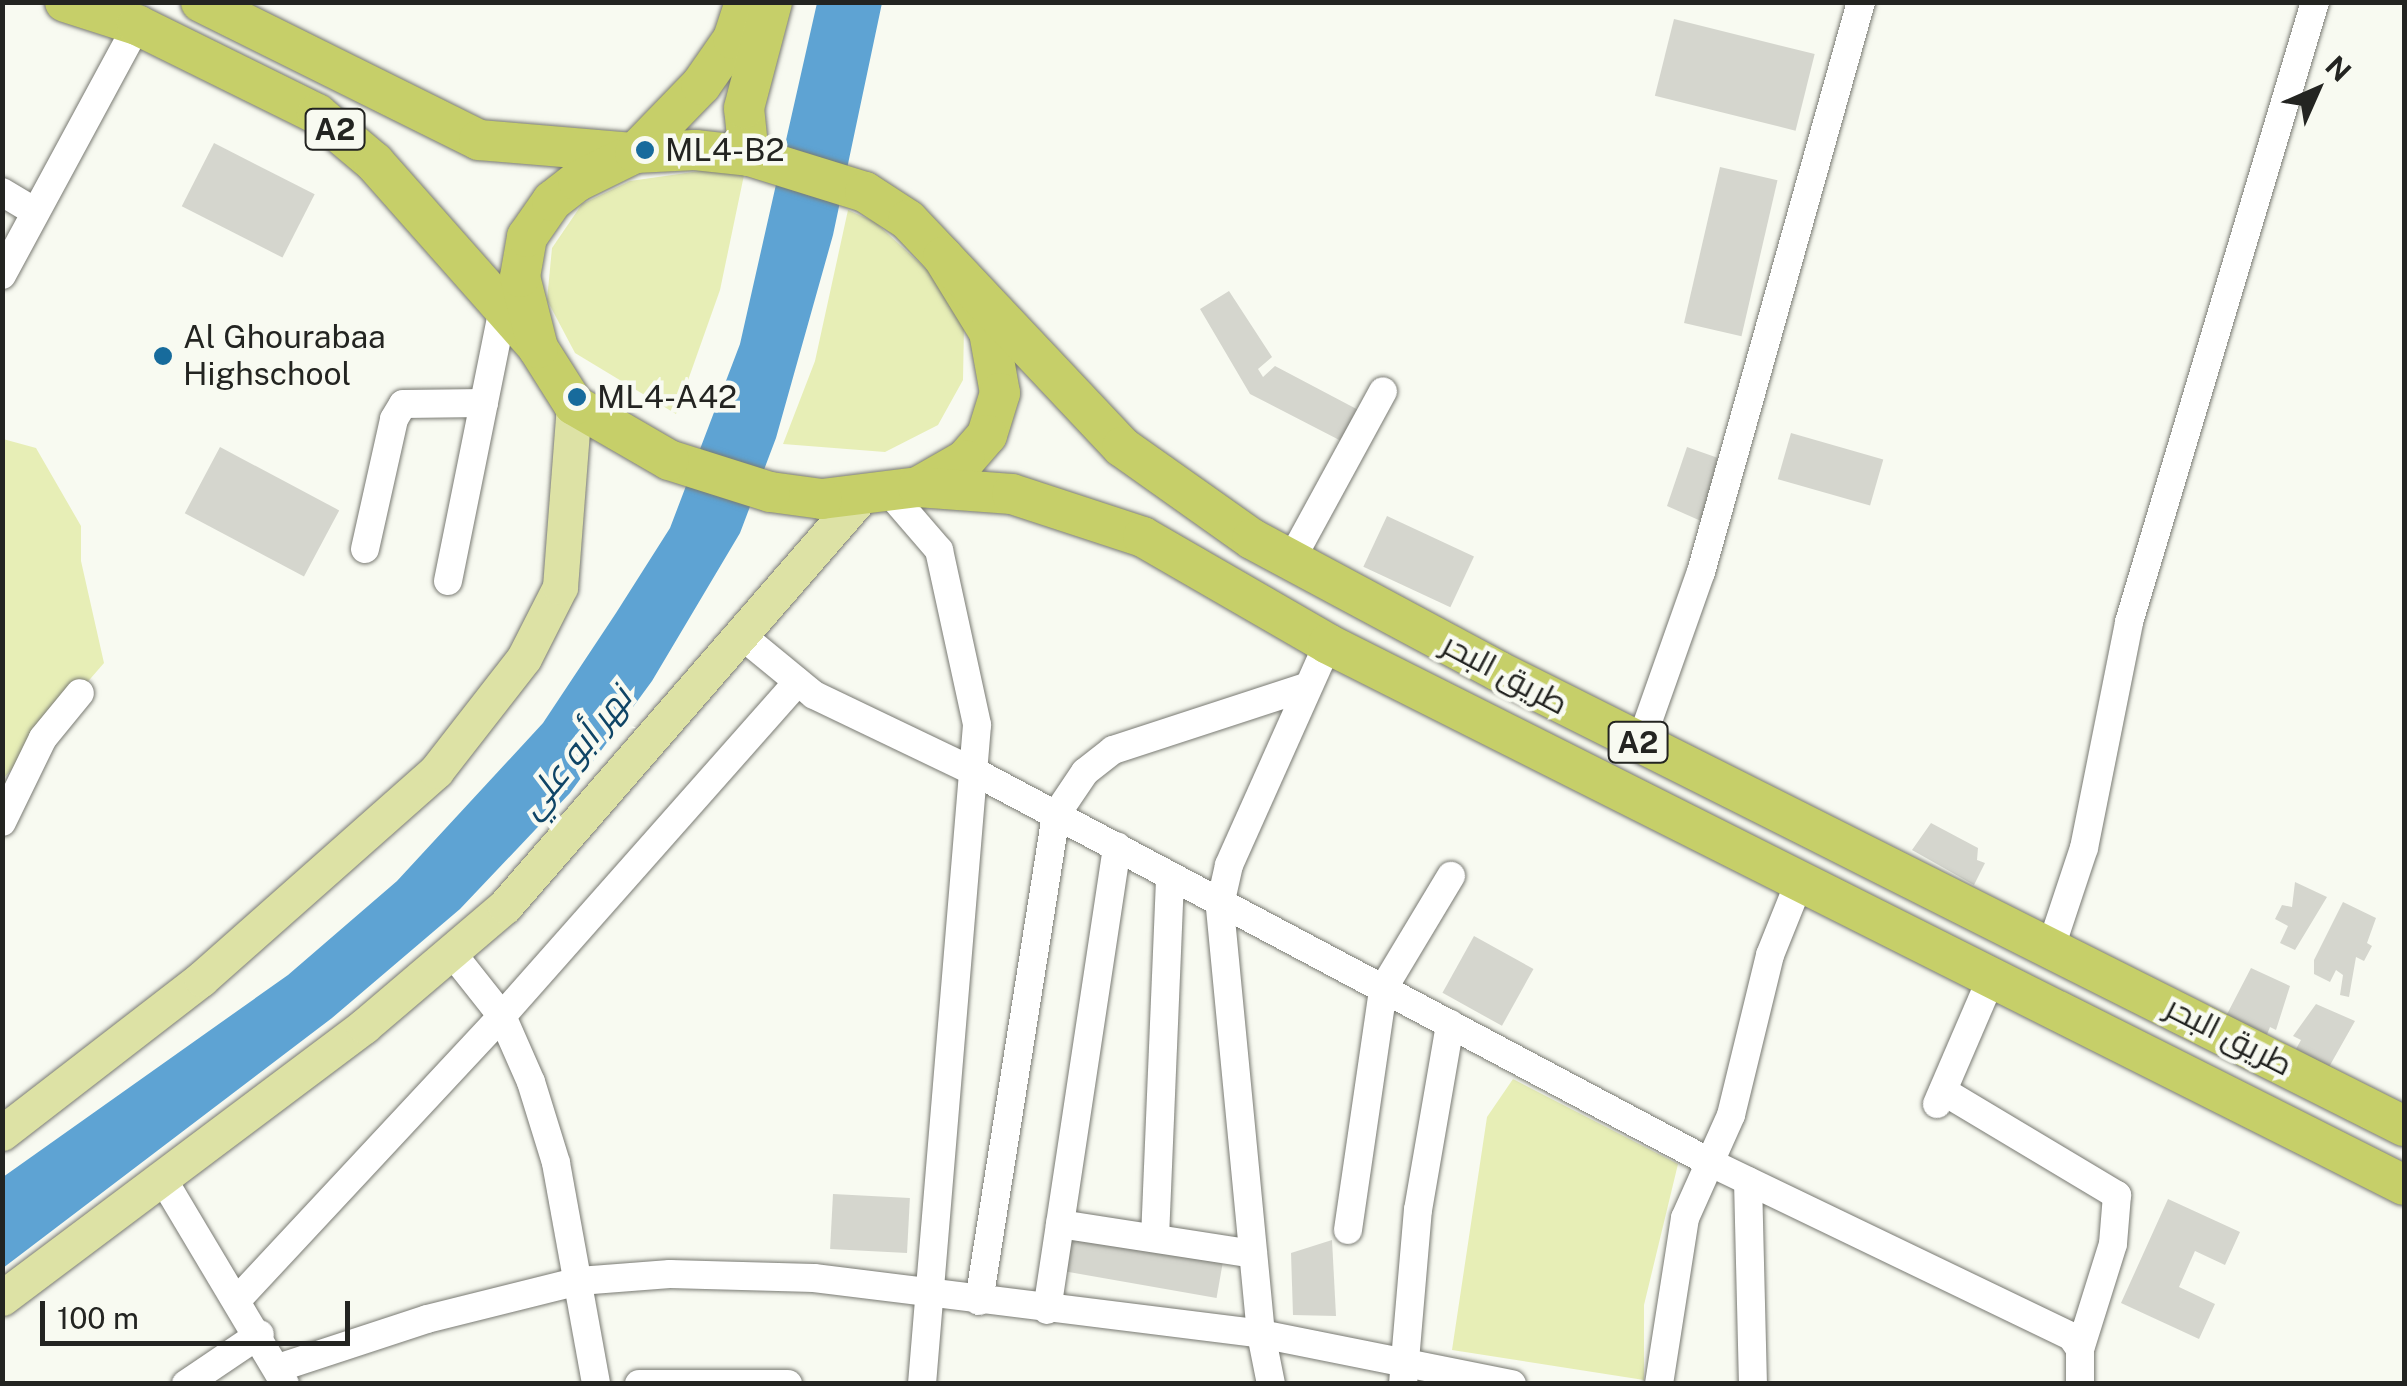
<!DOCTYPE html>
<html>
<head>
<meta charset="utf-8">
<style>
  body { margin:0 }
  #map { position:relative; width:2407px; height:1386px; overflow:hidden; background:#f8faf1; font-family:"Public Sans",Cairo,sans-serif }
  div>[style] { position:absolute }
  .green>* { inset:0; background:#e7eeb6 }
  .water>* { inset:0; background:#5ea3d3 }
  .building>* { inset:0; background:#d5d6ce; transform-origin:0 0 }
  .roads { filter:drop-shadow(0 0 2px #797a73) drop-shadow(0 0 2px #797a73) }
  .minor>* { height:28px; margin:-14px; padding:0 14px; transform-origin:14px; border-radius:14px; background:#fff }
  .major>* { height:35px; margin:-17.5px; padding:0 17.5px; transform-origin:17.5px; border-radius:17.5px; background:#dde2a5 }
  .highway>* { height:40px; margin:-20px; padding:0 20px; transform-origin:20px; border-radius:20px; background:#c6cf69 }
  .dots>* { width:28px; height:28px; translate:-50% -50%; box-sizing:border-box; border:5px solid #f8faf1; border-radius:50% }
  span { translate:-50% -50%; white-space:nowrap; text-align:center; line-height:1.15; -webkit-text-stroke:9px #f8faf1; paint-order:stroke }
  .shield-label span { padding:2px 8px; background:#f8faf1; border:2px solid; border-radius:8px; -webkit-text-stroke-width:0 }
  .shield-label { font-size:30px; color:#232421; font-weight:700 }
  .poi-label { font-size:32px; color:#232421 }
  .left { translate:0 -50%; text-align:left }
  .street-label { font-size:32px; color:#232421 }
  .water-label { font-size:35px; color:#0f4566; font-style:italic }
  .frame { position:absolute; inset:0; border:5px solid #232421; pointer-events:none }
  .north { position:absolute; left:2267px; top:40px; width:100px; height:100px; -webkit-text-stroke:8px #f8faf1; paint-order:stroke; rotate:45deg; font-size:28px; font-weight:700; line-height:40px; text-align:center; color:#232421 }
  .north::after { content:''; display:block; margin:auto; width:35px; height:45px; background:#232421; clip-path:polygon(50% 0,100% 100%,50% 72%,0 100%) }
  .scale { position:absolute; left:40px; top:1301px; width:310px; height:45px; box-sizing:border-box; border:5px solid #232421; border-top:0; padding-left:12px; font-size:30px; line-height:35px; white-space:nowrap; color:#232421; -webkit-text-stroke:8px #f8faf1; paint-order:stroke }
</style>
</head>
<body>
<div id="map">
  <div class="green">
    <div style="clip-path:polygon(714px 169px,744px 175px,720px 290px,676px 414px,575px 353px,547px 300px,552px 248px,582px 204px,630px 181px)"></div>
    <div style="clip-path:polygon(848px 210px,875px 222px,938px 280px,964px 327px,963px 380px,938px 425px,885px 452px,783px 444px,815px 361px)"></div>
    <div style="clip-path:polygon(3px 439px,36px 448px,81px 526px,81px 561px,104px 663px,5px 777px,10px 818px,3px 834px)"></div>
    <div style="clip-path:polygon(1513px 1079px,1678px 1164px,1644px 1305px,1644px 1380px,1452px 1350px,1487px 1117px)"></div>
  </div>
  <div class="water">
    <div style="clip-path:polygon(817px 3px,882px 3px,833px 235px,776px 438px,740px 533px,652px 681px,570px 793px,460px 909px,332px 1018px,3px 1268px,3px 1177px,288px 975px,397px 881px,543px 723px,616px 613px,670px 528px,740px 344px)"></div>
  </div>
  <div class="building">
    <div style="left:1674px;top:19px;width:145px;height:79px;rotate:14deg"></div>
    <div style="left:214px;top:143px;width:113px;height:71px;rotate:27deg"></div>
    <div style="left:1720px;top:167px;width:59px;height:160px;rotate:13deg"></div>
    <div style="clip-path:polygon(1229px 291px,1272px 357px,1258px 369px,1263px 377px,1275px 366px,1366px 414px,1349px 445px,1250px 394px,1200px 309px)"></div>
    <div style="left:1791px;top:433px;width:96px;height:48px;rotate:16deg"></div>
    <div style="left:220px;top:447px;width:135px;height:75px;rotate:28deg"></div>
    <div style="clip-path:polygon(1687px 447px,1718px 458px,1701px 521px,1667px 506px)"></div>
    <div style="left:1387px;top:516px;width:96px;height:56px;rotate:25deg"></div>
    <div style="clip-path:polygon(1931px 823px,1978px 848px,1977px 860px,1985px 863px,1974px 885px,1912px 850px)"></div>
    <div style="clip-path:polygon(2295px 882px,2327px 897px,2295px 950px,2280px 943px,2288px 926px,2275px 919px,2282px 905px,2292px 907px)"></div>
    <div style="clip-path:polygon(2343px 902px,2376px 918px,2367px 943px,2372px 946px,2364px 961px,2356px 957px,2349px 997px,2340px 995px,2343px 975px,2336px 970px,2330px 982px,2314px 974px,2314px 960px)"></div>
    <div style="left:1474px;top:936px;width:68px;height:65px;rotate:29deg"></div>
    <div style="clip-path:polygon(2251px 968px,2290px 986px,2276px 1030px,2270px 1027px,2266px 1037px,2225px 1018px)"></div>
    <div style="clip-path:polygon(2316px 1004px,2355px 1021px,2329px 1067px,2296px 1049px,2301px 1040px,2293px 1036px)"></div>
    <div style="left:833px;top:1194px;width:77px;height:55px;rotate:3deg"></div>
    <div style="clip-path:polygon(2168px 1199px,2240px 1232px,2225px 1265px,2195px 1251px,2179px 1287px,2215px 1304px,2199px 1339px,2121px 1303px)"></div>
    <div style="left:1073px;top:1231px;width:153px;height:41px;rotate:10deg"></div>
    <div style="clip-path:polygon(1332px 1240px,1336px 1316px,1293px 1315px,1291px 1253px)"></div>
  </div>
  <div class="roads">
    <div class="minor">
      <div style="left:2px;top:192px;width:39px;rotate:31deg"></div>
      <div style="left:2px;top:275px;width:284px;rotate:-61.6deg"></div>
      <div style="left:888px;top:491px;width:78px;rotate:49.2deg"></div>
      <div style="left:939px;top:550px;width:179px;rotate:77.7deg"></div>
      <div style="left:977px;top:725px;width:661px;rotate:94.77deg"></div>
      <div style="left:365px;top:549px;width:133px;rotate:-77.4deg"></div>
      <div style="left:394px;top:419px;width:17px;rotate:-59deg"></div>
      <div style="left:403px;top:404px;width:81px;rotate:-0.7deg"></div>
      <div style="left:1291px;top:560px;width:192px;rotate:-61.4deg"></div>
      <div style="left:448px;top:581px;width:278px;rotate:-78.6deg"></div>
      <div style="left:741px;top:635px;width:94px;rotate:39.4deg"></div>
      <div style="left:814px;top:695px;width:178px;rotate:25.6deg"></div>
      <div style="left:975px;top:772px;width:831px;rotate:27.98deg"></div>
      <div style="left:1709px;top:1162px;width:402px;rotate:25.7deg"></div>
      <div style="left:2071px;top:1336px;width:16px;rotate:55deg"></div>
      <div style="left:2080px;top:1349px;width:35px;rotate:90deg"></div>
      <div style="left:1640px;top:744px;width:182px;rotate:-70.5deg"></div>
      <div style="left:1701px;top:572px;width:592px;rotate:-74.32deg"></div>
      <div style="left:2px;top:822px;width:93px;rotate:-64deg"></div>
      <div style="left:43px;top:738px;width:58px;rotate:-50.6deg"></div>
      <div style="left:2052px;top:944px;width:101px;rotate:-71.6deg"></div>
      <div style="left:2084px;top:848px;width:230px;rotate:-78.7deg"></div>
      <div style="left:2129px;top:622px;width:647px;rotate:-73.3deg"></div>
      <div style="left:452px;top:953px;width:80px;rotate:51.6deg"></div>
      <div style="left:502px;top:1016px;width:72px;rotate:66.3deg"></div>
      <div style="left:531px;top:1082px;width:85px;rotate:72.8deg"></div>
      <div style="left:556px;top:1163px;width:225px;rotate:79.7deg"></div>
      <div style="left:1943px;top:1091px;width:203px;rotate:30.9deg"></div>
      <div style="left:2117px;top:1195px;width:49px;rotate:94.7deg"></div>
      <div style="left:2113px;top:1244px;width:110px;rotate:107.4deg"></div>
      <div style="left:1937px;top:1104px;width:139px;rotate:-66.7deg"></div>
      <div style="left:161px;top:1176px;width:242px;rotate:59.2deg"></div>
      <div style="left:1748px;top:1181px;width:203px;rotate:88.6deg"></div>
      <div style="left:1060px;top:1224px;width:195px;rotate:8.8deg"></div>
      <div style="left:1348px;top:1230px;width:244px;rotate:-81.7deg"></div>
      <div style="left:1383px;top:989px;width:132px;rotate:-59deg"></div>
      <div style="left:1155px;top:1238px;width:362px;rotate:-87.6deg"></div>
      <div style="left:238px;top:1299px;width:387px;rotate:-47deg"></div>
      <div style="left:502px;top:1016px;width:446px;rotate:-48.5deg"></div>
      <div style="left:979px;top:1301px;width:492px;rotate:-81deg"></div>
      <div style="left:1056px;top:815px;width:52px;rotate:-56deg"></div>
      <div style="left:1085px;top:772px;width:36px;rotate:-38deg"></div>
      <div style="left:1113px;top:750px;width:203px;rotate:-18.1deg"></div>
      <div style="left:1047px;top:1310px;width:469px;rotate:-81.4deg"></div>
      <div style="left:278px;top:1368px;width:157px;rotate:-18.2deg"></div>
      <div style="left:427px;top:1319px;width:157px;rotate:-14deg"></div>
      <div style="left:579px;top:1281px;width:91px;rotate:-4.4deg"></div>
      <div style="left:670px;top:1274px;width:144px;rotate:1.6deg"></div>
      <div style="left:814px;top:1278px;width:450px;rotate:7.1deg"></div>
      <div style="left:1261px;top:1334px;width:256px;rotate:11.3deg"></div>
      <div style="left:186px;top:1384px;width:89px;rotate:-34deg"></div>
      <div style="left:639px;top:1384px;width:149px"></div>
      <div style="left:1271px;top:1384px;width:51px;rotate:-101.3deg"></div>
      <div style="left:1261px;top:1334px;width:431px;rotate:-95.5deg"></div>
      <div style="left:1220px;top:905px;width:41px;rotate:-77.3deg"></div>
      <div style="left:1229px;top:865px;width:242px;rotate:-65.9deg"></div>
      <div style="left:1403px;top:1384px;width:175px;rotate:-85.1deg"></div>
      <div style="left:1418px;top:1210px;width:189px;rotate:-80.2deg"></div>
      <div style="left:1659px;top:1384px;width:168px;rotate:-81.1deg"></div>
      <div style="left:1685px;top:1218px;width:113px;rotate:-65.9deg"></div>
      <div style="left:1731px;top:1115px;width:165px;rotate:-76.3deg"></div>
      <div style="left:1770px;top:955px;width:83px;rotate:-68.1deg"></div>
    </div>
    <div class="major">
      <div style="left:2px;top:1133px;width:252px;rotate:-37.7deg"></div>
      <div style="left:201px;top:979px;width:314px;rotate:-41.5deg"></div>
      <div style="left:436px;top:771px;width:143px;rotate:-52.1deg"></div>
      <div style="left:524px;top:658px;width:80px;rotate:-63.1deg"></div>
      <div style="left:560px;top:587px;width:183px;rotate:-85.6deg"></div>
      <div style="left:2px;top:1298px;width:453px;rotate:-36.9deg"></div>
      <div style="left:364px;top:1026px;width:185px;rotate:-40.4deg"></div>
      <div style="left:505px;top:906px;width:549px;rotate:-48.99deg"></div>
    </div>
    <div class="highway">
      <div style="left:65px;top:2px;width:76px;rotate:17.7deg"></div>
      <div style="left:137px;top:25px;width:201px;rotate:26.3deg"></div>
      <div style="left:317px;top:114px;width:75px;rotate:40.1deg"></div>
      <div style="left:374px;top:162px;width:240px;rotate:48.5deg"></div>
      <div style="left:201px;top:2px;width:310px;rotate:26.4deg"></div>
      <div style="left:479px;top:140px;width:157px;rotate:4.8deg"></div>
      <div style="left:635px;top:153px;width:95px;rotate:-45.9deg"></div>
      <div style="left:701px;top:85px;width:56px;rotate:-55.2deg"></div>
      <div style="left:733px;top:39px;width:39px;rotate:-72deg"></div>
      <div style="left:695px;top:150px;width:54px;rotate:6.3deg"></div>
      <div style="left:749px;top:156px;width:121px;rotate:17.2deg"></div>
      <div style="left:865px;top:192px;width:51px;rotate:33.1deg"></div>
      <div style="left:908px;top:220px;width:51px;rotate:46.6deg"></div>
      <div style="left:943px;top:257px;width:88px;rotate:58.5deg"></div>
      <div style="left:989px;top:332px;width:62px;rotate:79.8deg"></div>
      <div style="left:1000px;top:393px;width:44px;rotate:107.2deg"></div>
      <div style="left:987px;top:435px;width:33px;rotate:131deg"></div>
      <div style="left:965px;top:460px;width:54px;rotate:150.1deg"></div>
      <div style="left:918px;top:487px;width:97px;rotate:172.9deg"></div>
      <div style="left:822px;top:499px;width:52px;rotate:-172.3deg"></div>
      <div style="left:770px;top:492px;width:106px;rotate:-162.4deg"></div>
      <div style="left:669px;top:460px;width:110px;rotate:-149.9deg"></div>
      <div style="left:574px;top:405px;width:67px;rotate:-122.3deg"></div>
      <div style="left:538px;top:348px;width:73px;rotate:-104.2deg"></div>
      <div style="left:520px;top:277px;width:41px;rotate:-80.1deg"></div>
      <div style="left:527px;top:237px;width:44px;rotate:-55.2deg"></div>
      <div style="left:552px;top:201px;width:33px;rotate:-38deg"></div>
      <div style="left:578px;top:181px;width:64px;rotate:-26.2deg"></div>
      <div style="left:635px;top:153px;width:60px;rotate:-2.9deg"></div>
      <div style="left:749px;top:156px;width:48px;rotate:-95.9deg"></div>
      <div style="left:744px;top:108px;width:110px;rotate:-75.2deg"></div>
      <div style="left:943px;top:257px;width:261px;rotate:46.7deg"></div>
      <div style="left:1122px;top:447px;width:159px;rotate:35.3deg"></div>
      <div style="left:1252px;top:539px;width:279px;rotate:28.2deg"></div>
      <div style="left:1498px;top:671px;width:1014px;rotate:26.67deg"></div>
      <div style="left:918px;top:487px;width:94px;rotate:4.3deg"></div>
      <div style="left:1012px;top:494px;width:138px;rotate:18.2deg"></div>
      <div style="left:1143px;top:537px;width:214px;rotate:30deg"></div>
      <div style="left:1328px;top:644px;width:1204px;rotate:26.69deg"></div>
    </div>
  </div>
  <div class="dots">
    <div style="left:645px;top:150px;background:#176b9c"></div>
    <div style="left:163px;top:356px;background:#176b9c"></div>
    <div style="left:577px;top:397px;background:#176b9c"></div>
  </div>
  <div class="shield-label">
    <span style="left:335px;top:129px">A2</span>
    <span style="left:1638px;top:742px">A2</span>
  </div>
  <div class="poi-label">
    <span class="left" style="left:665px;top:150px">ML4-B2</span>
    <span class="left" style="left:183px;top:356px">Al Ghourabaa<br>Highschool</span>
    <span class="left" style="left:597px;top:397px">ML4-A42</span>
  </div>
  <div class="street-label">
    <span style="left:1505px;top:674px;rotate:28deg">طريق البحر</span>
    <span style="left:2229px;top:1036px;rotate:27deg">طريق البحر</span>
  </div>
  <div class="water-label">
    <span style="left:575px;top:752px;rotate:-51deg">نهر أبو علي</span>
  </div>
  <div class="frame"></div>
  <div class="north">N</div>
  <div class="scale">100 m</div>
</div>
</body>
</html>
